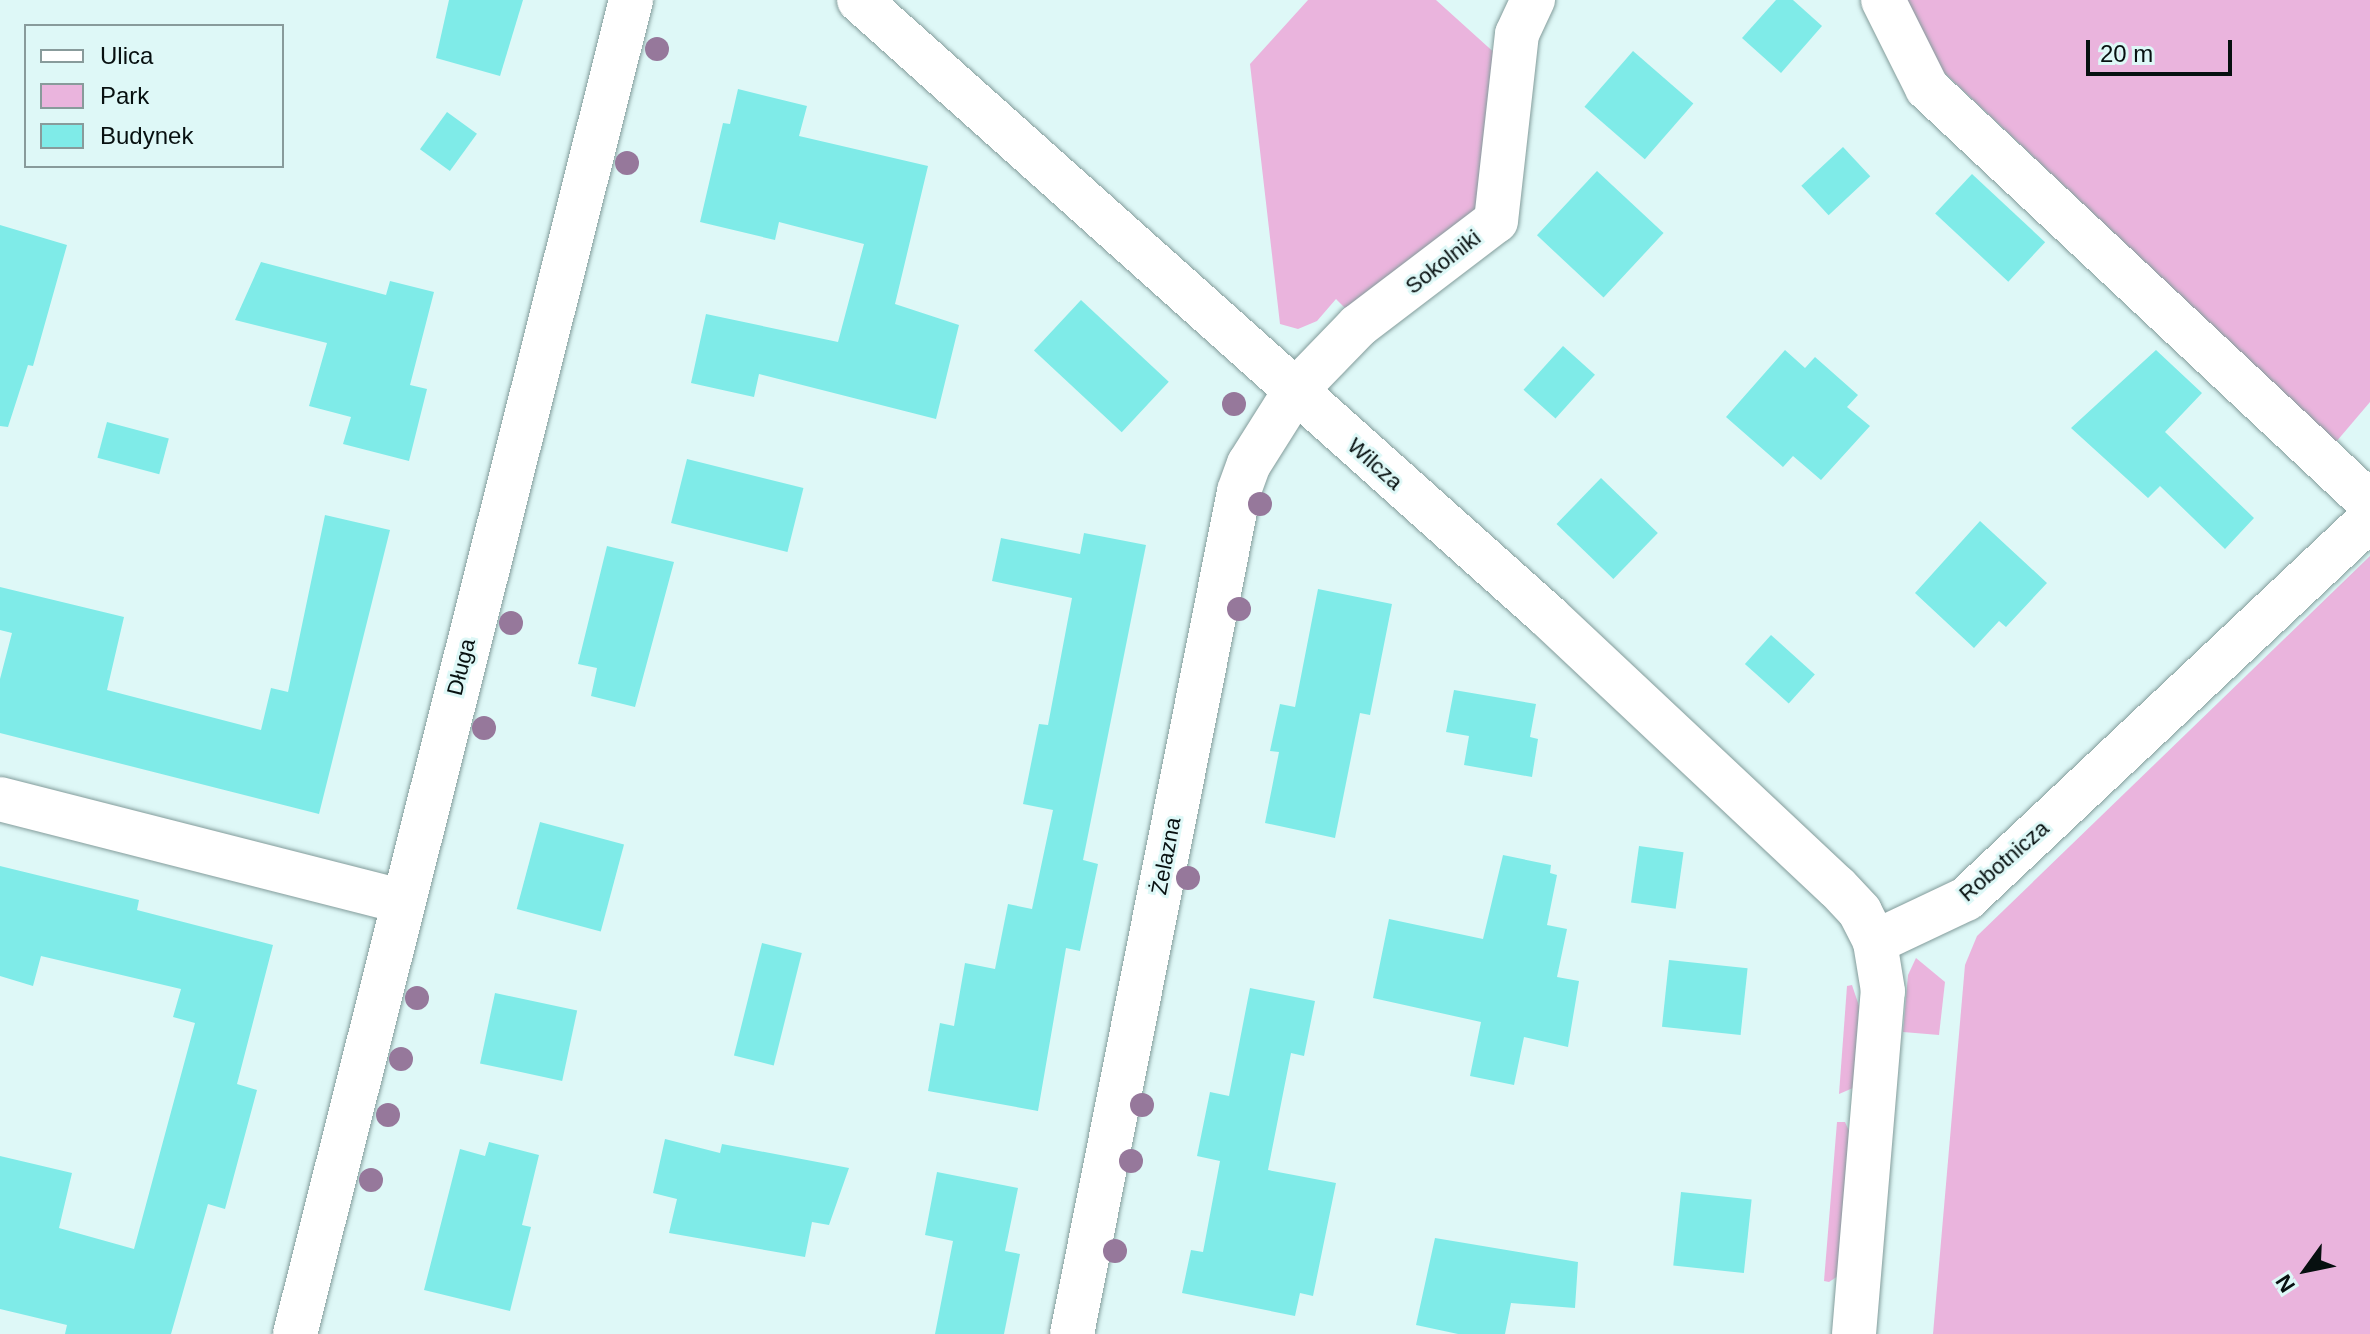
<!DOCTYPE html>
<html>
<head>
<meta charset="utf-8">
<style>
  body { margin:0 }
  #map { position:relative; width:2370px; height:1334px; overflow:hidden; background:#def8f7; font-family:Arial,sans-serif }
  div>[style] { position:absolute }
  .green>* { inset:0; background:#eab4dd }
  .building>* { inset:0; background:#7febe8; transform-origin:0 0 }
  .roads { filter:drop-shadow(0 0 2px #839c9b) drop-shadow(0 0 2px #839c9b) }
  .minor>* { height:44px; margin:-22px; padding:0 22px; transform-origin:22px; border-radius:22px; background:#fff }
  .trees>* { width:24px; height:24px; margin:-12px; border-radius:50%; background:#96789b }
  span { translate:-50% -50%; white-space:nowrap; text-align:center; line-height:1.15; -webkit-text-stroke:6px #def8f7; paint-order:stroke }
  .street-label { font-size:22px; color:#071010 }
  .legend { position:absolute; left:24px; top:24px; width:260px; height:144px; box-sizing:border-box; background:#def8f7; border:2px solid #889b9b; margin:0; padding:10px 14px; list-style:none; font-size:24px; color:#071010 }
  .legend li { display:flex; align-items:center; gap:16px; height:40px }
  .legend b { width:40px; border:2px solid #889b9b }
  .north { position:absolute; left:2266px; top:1230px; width:80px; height:80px; -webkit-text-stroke:6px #def8f7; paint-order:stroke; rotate:237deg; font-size:22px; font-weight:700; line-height:32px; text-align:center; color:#071010 }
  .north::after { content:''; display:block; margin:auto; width:28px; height:36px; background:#071010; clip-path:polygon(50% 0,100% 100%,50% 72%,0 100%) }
  .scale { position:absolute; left:2086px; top:40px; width:146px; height:36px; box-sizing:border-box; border:4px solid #071010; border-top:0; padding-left:10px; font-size:24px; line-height:28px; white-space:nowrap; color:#071010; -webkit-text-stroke:6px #def8f7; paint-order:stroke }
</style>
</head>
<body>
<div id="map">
  <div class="green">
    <div style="clip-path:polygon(1308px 0,1436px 0,1498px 56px,1477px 212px,1348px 311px,1336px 299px,1317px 321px,1298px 329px,1280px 324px,1250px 64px)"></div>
    <div style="clip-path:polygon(1904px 0,2370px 0,2370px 402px,2336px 442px,1936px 65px)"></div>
    <div style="clip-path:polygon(2370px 556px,2370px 1334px,1933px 1334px,1965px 965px,1977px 936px)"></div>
    <div style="clip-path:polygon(1916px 958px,1945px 982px,1939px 1035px,1903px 1032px,1908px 975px)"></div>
    <div style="clip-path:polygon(1852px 985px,1859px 1006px,1853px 1088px,1839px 1094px,1847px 986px)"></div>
    <div style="clip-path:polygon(1837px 1122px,1845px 1122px,1849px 1131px,1838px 1276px,1829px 1282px,1824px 1281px)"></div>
  </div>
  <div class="building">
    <div style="clip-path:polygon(449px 0,523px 0,500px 76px,436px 58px)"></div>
    <div style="clip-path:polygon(1776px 0,1793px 0,1822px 26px,1781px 73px,1742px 38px)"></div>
    <div style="left:1633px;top:51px;width:80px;height:74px;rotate:41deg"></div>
    <div style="clip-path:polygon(738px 89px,807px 106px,799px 136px,928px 166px,895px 304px,959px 325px,936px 419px,759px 374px,754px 397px,691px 383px,706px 314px,838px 342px,864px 244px,779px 222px,775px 240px,700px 222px,723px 123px,730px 124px)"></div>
    <div style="left:447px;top:112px;width:37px;height:46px;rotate:36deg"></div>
    <div style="left:1843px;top:147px;width:40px;height:57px;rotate:47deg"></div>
    <div style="left:1597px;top:171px;width:91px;height:88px;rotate:43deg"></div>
    <div style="left:1972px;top:174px;width:100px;height:54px;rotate:43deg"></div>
    <div style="clip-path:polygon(0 225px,67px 245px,33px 366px,28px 365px,8px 427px,0 426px)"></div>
    <div style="clip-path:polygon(261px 262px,386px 295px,390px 281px,434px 292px,410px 385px,427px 389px,409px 461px,343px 444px,351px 417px,309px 406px,327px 343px,235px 320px)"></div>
    <div style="left:1081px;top:300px;width:120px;height:69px;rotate:43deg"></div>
    <div style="left:1563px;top:346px;width:43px;height:59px;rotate:42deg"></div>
    <div style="clip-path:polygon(1785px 350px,1805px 368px,1815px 357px,1858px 395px,1847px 407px,1870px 426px,1821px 480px,1793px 456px,1783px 467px,1726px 417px)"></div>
    <div style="clip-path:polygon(2156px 350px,2202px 393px,2165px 432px,2254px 518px,2225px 549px,2160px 486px,2148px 498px,2071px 428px)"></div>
    <div style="left:107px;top:422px;width:64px;height:37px;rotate:15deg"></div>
    <div style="left:687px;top:459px;width:120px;height:66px;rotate:14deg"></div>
    <div style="left:1601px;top:478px;width:79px;height:64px;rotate:44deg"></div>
    <div style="clip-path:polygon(325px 515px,390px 530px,319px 814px,0 733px,0 679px,12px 633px,0 630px,0 587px,124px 617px,107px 690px,261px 730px,271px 688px,288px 692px)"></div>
    <div style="clip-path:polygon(1980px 521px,2047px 583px,2006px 627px,1999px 621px,1974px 648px,1915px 593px)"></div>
    <div style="clip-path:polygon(1084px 533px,1146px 545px,1083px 860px,1098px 864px,1080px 951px,1066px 948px,1038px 1111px,928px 1091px,940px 1023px,954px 1026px,965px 963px,995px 969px,1008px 904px,1032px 909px,1053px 810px,1023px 804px,1039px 724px,1048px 725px,1072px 598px,992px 581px,1001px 538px,1080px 554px)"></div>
    <div style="clip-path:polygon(607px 546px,674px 562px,635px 707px,591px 696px,597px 668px,578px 664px)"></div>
    <div style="clip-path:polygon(1318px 589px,1392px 604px,1370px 715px,1360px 713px,1335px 838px,1265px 823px,1279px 752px,1270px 751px,1280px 704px,1295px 707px)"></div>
    <div style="left:1771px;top:635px;width:59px;height:39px;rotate:42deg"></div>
    <div style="clip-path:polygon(1454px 690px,1536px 704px,1530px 737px,1538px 739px,1532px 777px,1464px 765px,1469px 736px,1446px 732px)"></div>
    <div style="left:540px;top:822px;width:87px;height:90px;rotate:15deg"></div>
    <div style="left:1639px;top:846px;width:45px;height:57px;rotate:8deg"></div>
    <div style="clip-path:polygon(1503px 855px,1551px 865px,1550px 873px,1557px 875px,1547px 925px,1567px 929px,1557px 977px,1579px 981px,1568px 1047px,1524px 1037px,1514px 1085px,1470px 1076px,1481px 1022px,1373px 998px,1389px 919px,1483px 939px)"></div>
    <div style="clip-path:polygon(0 866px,139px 900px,137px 910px,273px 945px,237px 1084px,257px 1090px,225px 1209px,208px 1204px,171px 1334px,65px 1334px,67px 1325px,0 1309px,0 1156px,72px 1173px,59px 1228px,134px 1249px,195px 1023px,173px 1017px,181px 989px,41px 956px,33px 986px,0 976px)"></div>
    <div style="left:762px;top:943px;width:41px;height:116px;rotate:14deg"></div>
    <div style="left:1669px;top:960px;width:79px;height:67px;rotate:6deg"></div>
    <div style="clip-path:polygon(1250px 988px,1315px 1001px,1304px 1056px,1291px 1053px,1268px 1170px,1336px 1183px,1313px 1296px,1300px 1293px,1295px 1316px,1182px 1293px,1191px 1250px,1203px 1252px,1220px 1161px,1197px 1156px,1210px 1092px,1229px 1096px)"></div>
    <div style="left:495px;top:993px;width:84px;height:72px;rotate:12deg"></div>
    <div style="clip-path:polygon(665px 1139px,720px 1153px,722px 1144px,849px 1168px,829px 1225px,812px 1222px,805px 1257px,669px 1233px,677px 1199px,653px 1193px)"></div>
    <div style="clip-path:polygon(489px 1142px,539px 1155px,522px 1225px,531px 1227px,510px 1311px,424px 1290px,460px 1149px,485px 1156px)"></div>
    <div style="clip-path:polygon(937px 1172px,1018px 1188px,1005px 1251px,1020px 1254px,1004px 1334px,935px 1334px,953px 1241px,925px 1235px)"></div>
    <div style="left:1681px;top:1192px;width:71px;height:74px;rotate:6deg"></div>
    <div style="clip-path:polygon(1435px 1238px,1578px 1262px,1575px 1308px,1511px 1303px,1505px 1334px,1458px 1334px,1416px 1325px)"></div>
  </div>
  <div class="roads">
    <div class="minor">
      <div style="left:859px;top:0;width:926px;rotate:41.8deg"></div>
      <div style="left:1549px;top:617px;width:395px;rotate:43.2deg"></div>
      <div style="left:1837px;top:887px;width:34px;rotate:47deg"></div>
      <div style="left:1860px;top:912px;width:34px;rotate:63deg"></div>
      <div style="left:1883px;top:0;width:98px;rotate:63.4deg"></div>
      <div style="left:1927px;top:88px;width:607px;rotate:43.13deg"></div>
      <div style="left:0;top:799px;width:416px;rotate:14.3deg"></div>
      <div style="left:295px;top:1334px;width:1376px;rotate:-75.86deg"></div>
      <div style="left:1072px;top:1334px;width:859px;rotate:-78.79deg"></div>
      <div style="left:1239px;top:491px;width:29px;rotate:-70deg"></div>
      <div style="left:1249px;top:464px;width:86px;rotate:-57.8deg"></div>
      <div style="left:1295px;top:391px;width:91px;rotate:-45.9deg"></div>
      <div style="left:1358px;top:326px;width:173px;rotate:-37.3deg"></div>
      <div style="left:1496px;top:221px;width:188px;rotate:-83.6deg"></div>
      <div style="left:1517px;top:34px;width:38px;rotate:-65deg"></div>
      <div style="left:1854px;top:1334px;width:344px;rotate:-85.2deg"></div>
      <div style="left:1883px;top:991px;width:50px;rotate:-99.3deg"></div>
      <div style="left:1875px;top:942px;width:101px;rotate:-25.3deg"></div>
      <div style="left:1966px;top:899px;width:555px;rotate:-43.25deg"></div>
    </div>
  </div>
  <div class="trees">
    <div style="left:657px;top:49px"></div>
    <div style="left:627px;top:163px"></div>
    <div style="left:1234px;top:404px"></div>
    <div style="left:1260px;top:504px"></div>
    <div style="left:1239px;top:609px"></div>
    <div style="left:511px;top:623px"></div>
    <div style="left:484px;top:728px"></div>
    <div style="left:1188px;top:878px"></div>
    <div style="left:417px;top:998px"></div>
    <div style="left:401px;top:1059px"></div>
    <div style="left:1142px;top:1105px"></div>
    <div style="left:388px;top:1115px"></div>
    <div style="left:1131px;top:1161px"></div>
    <div style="left:371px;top:1180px"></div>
    <div style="left:1115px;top:1251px"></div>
  </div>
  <div class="street-label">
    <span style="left:1443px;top:262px;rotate:-38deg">Sokolniki</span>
    <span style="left:1375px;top:464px;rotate:42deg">Wilcza</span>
    <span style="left:461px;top:667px;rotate:-76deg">Długa</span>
    <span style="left:1166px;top:856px;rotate:-79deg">Żelazna</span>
    <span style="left:2004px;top:861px;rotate:-41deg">Robotnicza</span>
  </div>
  <ul class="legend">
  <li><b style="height:10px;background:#fff"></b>Ulica</li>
  <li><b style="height:22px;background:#eab4dd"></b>Park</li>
  <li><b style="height:22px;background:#7febe8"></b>Budynek</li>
  </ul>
  <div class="north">N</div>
  <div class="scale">20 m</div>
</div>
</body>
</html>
